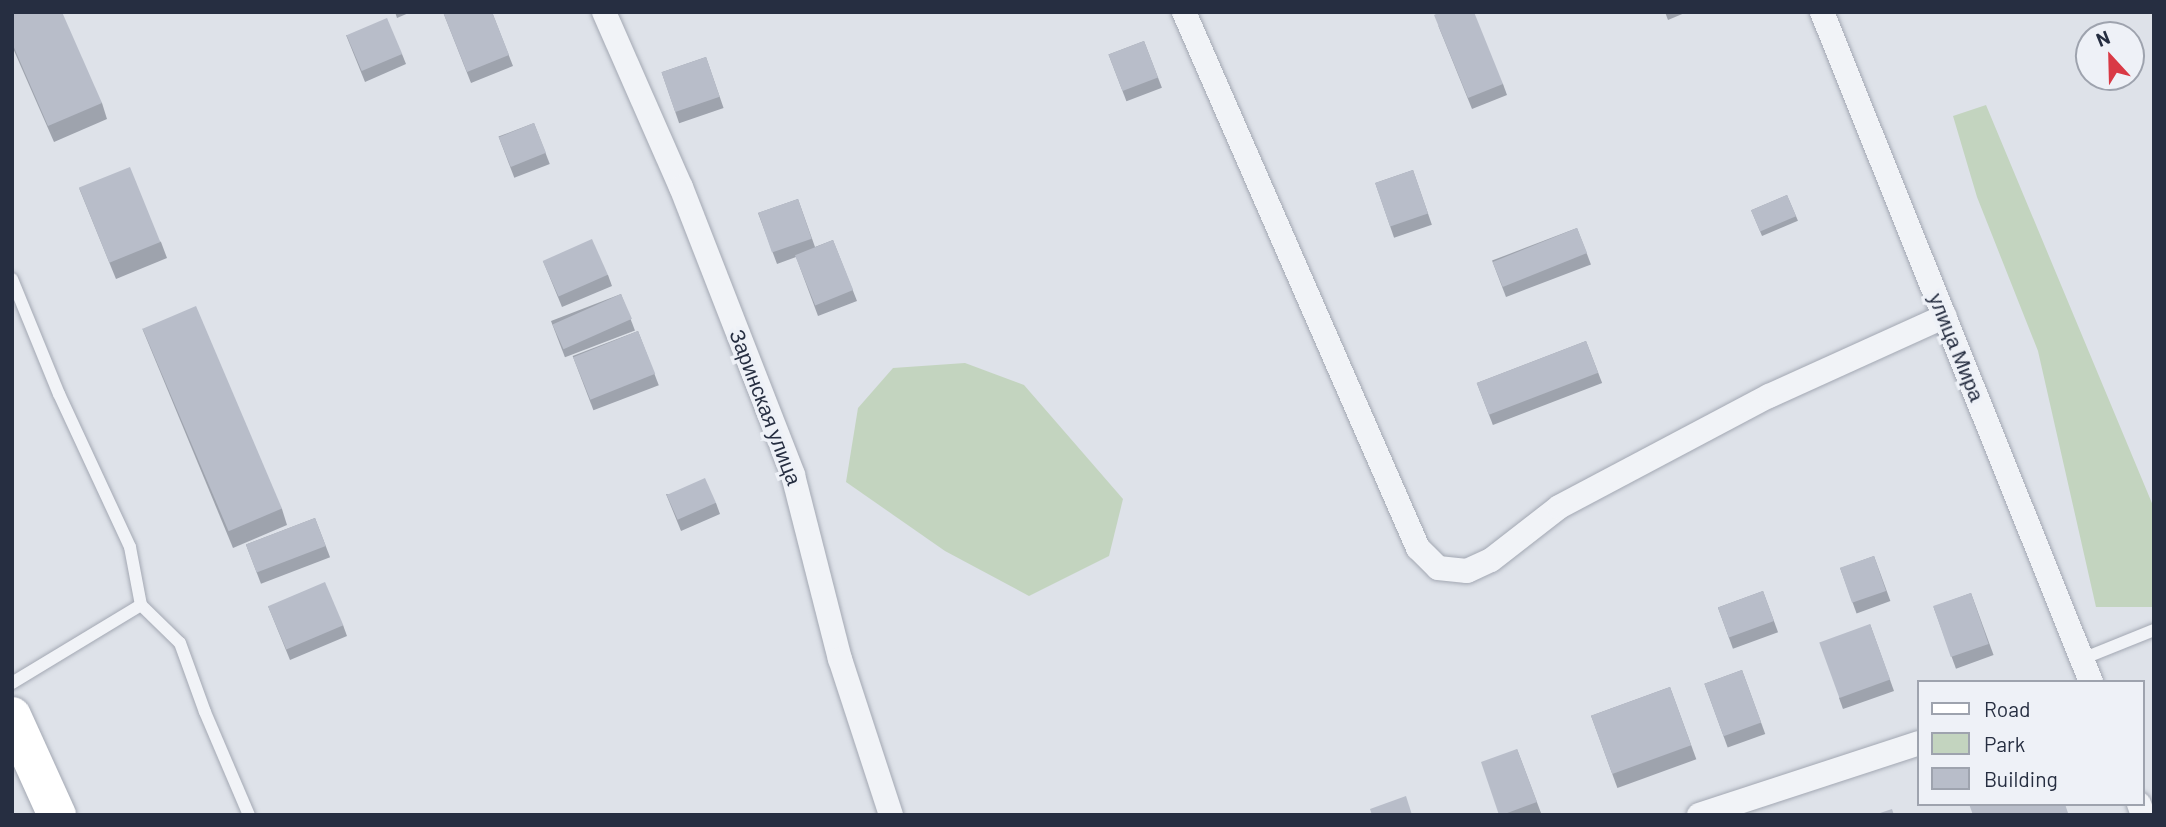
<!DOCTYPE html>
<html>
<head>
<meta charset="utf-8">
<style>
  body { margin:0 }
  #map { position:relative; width:2166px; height:827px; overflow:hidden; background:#dee2e9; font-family:Barlow,sans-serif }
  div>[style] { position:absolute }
  .green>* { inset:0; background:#c3d4bf }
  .roads { filter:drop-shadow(0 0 2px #a3a8b3) drop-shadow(0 0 2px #a3a8b3) }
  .lane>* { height:12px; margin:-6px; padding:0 6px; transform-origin:6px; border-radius:6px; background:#f1f3f7 }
  .street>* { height:24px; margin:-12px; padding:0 12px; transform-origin:12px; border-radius:12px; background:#f1f3f7 }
  .primary>* { height:38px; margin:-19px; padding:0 19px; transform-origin:19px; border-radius:19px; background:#fff }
  .wall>* { inset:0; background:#9ea3ad; transform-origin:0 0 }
  .building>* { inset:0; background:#b8bdc9; transform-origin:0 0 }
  span { translate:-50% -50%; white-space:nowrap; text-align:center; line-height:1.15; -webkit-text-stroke:7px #eef1f7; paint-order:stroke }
  .street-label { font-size:21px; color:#262e41 }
  .frame { position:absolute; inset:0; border:14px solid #262e41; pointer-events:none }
  .legend { position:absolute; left:1917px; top:680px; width:228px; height:126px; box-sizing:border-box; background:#eef1f7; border:2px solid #9ea3ae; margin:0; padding:9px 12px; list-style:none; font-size:21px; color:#262e41 }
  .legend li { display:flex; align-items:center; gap:14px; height:35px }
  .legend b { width:35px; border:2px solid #9ea3ae }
  .north { position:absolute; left:2075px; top:21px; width:70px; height:70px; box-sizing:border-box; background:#eef1f7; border:2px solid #9ea3ae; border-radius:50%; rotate:338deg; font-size:19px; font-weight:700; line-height:28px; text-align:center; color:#262e41 }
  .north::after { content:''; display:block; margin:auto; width:24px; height:32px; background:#d93945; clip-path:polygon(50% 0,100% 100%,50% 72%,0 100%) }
</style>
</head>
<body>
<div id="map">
  <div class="green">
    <div style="clip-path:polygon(1986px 105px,2154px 508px,2154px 607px,2096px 607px,2038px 351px,1977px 197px,1953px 116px)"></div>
    <div style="clip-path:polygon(965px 363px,1024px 385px,1123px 499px,1109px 556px,1029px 596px,945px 551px,846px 482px,858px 408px,893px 368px)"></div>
  </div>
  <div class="roads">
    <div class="lane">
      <div style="left:12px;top:279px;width:124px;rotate:67.8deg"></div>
      <div style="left:59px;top:394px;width:169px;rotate:65.1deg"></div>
      <div style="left:130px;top:547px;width:59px;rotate:79.3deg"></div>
      <div style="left:141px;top:605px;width:54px;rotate:44.3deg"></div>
      <div style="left:180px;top:643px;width:73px;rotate:70.1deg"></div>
      <div style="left:205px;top:712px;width:112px;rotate:66.9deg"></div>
      <div style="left:2082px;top:659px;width:78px;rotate:-21.9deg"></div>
      <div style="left:12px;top:683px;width:151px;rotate:-31.2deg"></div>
    </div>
    <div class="street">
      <div style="left:604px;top:12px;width:191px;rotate:66.3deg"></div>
      <div style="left:681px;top:187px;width:309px;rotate:68.7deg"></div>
      <div style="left:793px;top:475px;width:190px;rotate:75.7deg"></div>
      <div style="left:840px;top:659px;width:164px;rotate:71.9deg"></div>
      <div style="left:1184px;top:12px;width:585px;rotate:66.42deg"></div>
      <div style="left:1418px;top:548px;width:28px;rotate:45deg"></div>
      <div style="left:1438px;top:568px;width:29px;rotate:6deg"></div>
      <div style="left:1467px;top:571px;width:26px;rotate:-25deg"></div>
      <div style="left:1491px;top:560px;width:86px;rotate:-37.9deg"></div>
      <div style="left:1559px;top:507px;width:238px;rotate:-27.9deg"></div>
      <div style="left:1769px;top:396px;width:193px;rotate:-24.4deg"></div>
      <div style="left:1822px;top:12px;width:722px;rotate:68.12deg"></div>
      <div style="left:2139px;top:804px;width:12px;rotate:70deg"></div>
      <div style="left:1699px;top:815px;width:231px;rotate:-18.1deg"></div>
    </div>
    <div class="primary">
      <div style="left:12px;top:716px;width:109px;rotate:65.6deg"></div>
    </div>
  </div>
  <div class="wall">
    <div style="clip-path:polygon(12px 12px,102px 103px,107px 119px,54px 142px,12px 46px)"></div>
    <div style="clip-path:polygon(395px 12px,411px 12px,397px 18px)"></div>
    <div style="clip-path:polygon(443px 12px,492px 12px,513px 66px,471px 83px)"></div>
    <div style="clip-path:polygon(1665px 12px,1687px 12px,1668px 20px)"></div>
    <div style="clip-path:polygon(1438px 25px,1503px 84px,1507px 95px,1472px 109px)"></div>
    <div style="clip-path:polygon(346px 35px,402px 54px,406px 64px,365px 82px)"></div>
    <div style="left:1144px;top:41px;width:50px;height:38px;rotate:69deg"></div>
    <div style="left:706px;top:57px;width:54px;height:47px;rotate:71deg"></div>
    <div style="left:534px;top:123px;width:44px;height:38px;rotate:69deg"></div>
    <div style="left:1413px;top:170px;width:58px;height:40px;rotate:71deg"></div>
    <div style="clip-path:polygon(79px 188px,161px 242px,167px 258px,116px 279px)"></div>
    <div style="left:1787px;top:195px;width:28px;height:39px;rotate:67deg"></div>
    <div style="clip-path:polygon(798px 199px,815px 247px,833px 240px,857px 301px,818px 316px,796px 257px,777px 264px,758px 213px)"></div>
    <div style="left:1577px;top:228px;width:39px;height:91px;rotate:69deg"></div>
    <div style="clip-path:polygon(543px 261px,608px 275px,612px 286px,562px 307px)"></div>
    <div style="left:621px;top:294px;width:39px;height:75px;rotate:69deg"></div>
    <div style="clip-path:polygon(142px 328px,282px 509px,287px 525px,233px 548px)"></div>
    <div style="left:638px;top:331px;width:58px;height:70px;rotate:69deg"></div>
    <div style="left:1586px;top:341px;width:45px;height:117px;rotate:69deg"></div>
    <div style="clip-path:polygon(666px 494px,716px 503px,720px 514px,681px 531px)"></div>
    <div style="left:315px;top:518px;width:42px;height:74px;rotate:69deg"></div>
    <div style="left:1874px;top:556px;width:48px;height:36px;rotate:70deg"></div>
    <div style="left:1763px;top:591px;width:44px;height:48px;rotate:70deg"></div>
    <div style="left:1971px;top:593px;width:66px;height:40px;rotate:70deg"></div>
    <div style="clip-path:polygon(268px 606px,343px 625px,347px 636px,290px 660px)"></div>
    <div style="clip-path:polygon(1870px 624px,1894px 691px,1843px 709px,1839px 698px)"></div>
    <div style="left:1742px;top:670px;width:68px;height:40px;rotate:70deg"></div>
    <div style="left:1670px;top:687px;width:77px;height:84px;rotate:70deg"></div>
    <div style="clip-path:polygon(1517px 749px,1541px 813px,1537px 815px,1499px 815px)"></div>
  </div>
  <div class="building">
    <div style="clip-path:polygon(12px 12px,62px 12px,102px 103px,48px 126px,12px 43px)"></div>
    <div style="clip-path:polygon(443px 12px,492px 12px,509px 55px,467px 72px)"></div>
    <div style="clip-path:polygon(1440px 12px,1474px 12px,1503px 84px,1468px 98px,1434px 15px)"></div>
    <div style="left:387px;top:18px;width:39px;height:44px;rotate:67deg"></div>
    <div style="left:1144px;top:41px;width:39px;height:38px;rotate:69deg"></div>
    <div style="left:706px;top:57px;width:42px;height:47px;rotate:71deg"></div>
    <div style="left:534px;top:123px;width:32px;height:38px;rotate:68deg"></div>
    <div style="left:130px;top:167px;width:81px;height:55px;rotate:68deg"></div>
    <div style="left:1413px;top:170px;width:46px;height:40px;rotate:71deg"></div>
    <div style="left:1787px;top:195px;width:23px;height:39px;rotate:67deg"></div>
    <div style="left:798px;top:199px;width:42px;height:42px;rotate:71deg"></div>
    <div style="left:1577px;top:228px;width:27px;height:91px;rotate:68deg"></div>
    <div style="left:592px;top:239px;width:39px;height:54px;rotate:66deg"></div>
    <div style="left:833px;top:240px;width:54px;height:41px;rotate:68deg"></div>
    <div style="left:621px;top:294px;width:27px;height:75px;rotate:66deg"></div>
    <div style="left:196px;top:306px;width:220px;height:58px;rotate:67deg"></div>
    <div style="left:638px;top:331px;width:46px;height:70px;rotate:68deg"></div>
    <div style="left:1586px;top:341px;width:34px;height:117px;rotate:69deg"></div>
    <div style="left:705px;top:478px;width:27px;height:42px;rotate:66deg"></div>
    <div style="left:315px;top:518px;width:30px;height:74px;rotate:69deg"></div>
    <div style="left:1874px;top:556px;width:37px;height:36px;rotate:71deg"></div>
    <div style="left:325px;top:582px;width:47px;height:62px;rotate:67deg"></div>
    <div style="left:1763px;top:591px;width:32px;height:48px;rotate:70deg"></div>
    <div style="left:1971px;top:593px;width:54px;height:40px;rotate:71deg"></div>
    <div style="left:1870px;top:624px;width:59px;height:54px;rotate:70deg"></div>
    <div style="left:1742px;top:670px;width:56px;height:40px;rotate:70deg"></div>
    <div style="left:1670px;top:687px;width:62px;height:84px;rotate:70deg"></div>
    <div style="clip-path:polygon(1517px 749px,1537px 802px,1502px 815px,1499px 815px,1481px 762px)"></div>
    <div style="clip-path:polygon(1406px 796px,1412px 815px,1372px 815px,1370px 809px)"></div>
    <div style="clip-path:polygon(1969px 804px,2065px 804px,2068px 813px,2062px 815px,1973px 815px)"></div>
    <div style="clip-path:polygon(1892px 809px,1894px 815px,1874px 815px)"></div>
  </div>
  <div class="street-label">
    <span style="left:1957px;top:347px;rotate:68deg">улица Мира</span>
    <span style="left:766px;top:407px;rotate:69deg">Заринская улица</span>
  </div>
  <div class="frame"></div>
  <ul class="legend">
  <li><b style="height:9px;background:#fff"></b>Road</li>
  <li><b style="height:19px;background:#c3d4bf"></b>Park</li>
  <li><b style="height:19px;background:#b8bdc9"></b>Building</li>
  </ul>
  <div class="north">N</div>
</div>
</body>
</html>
